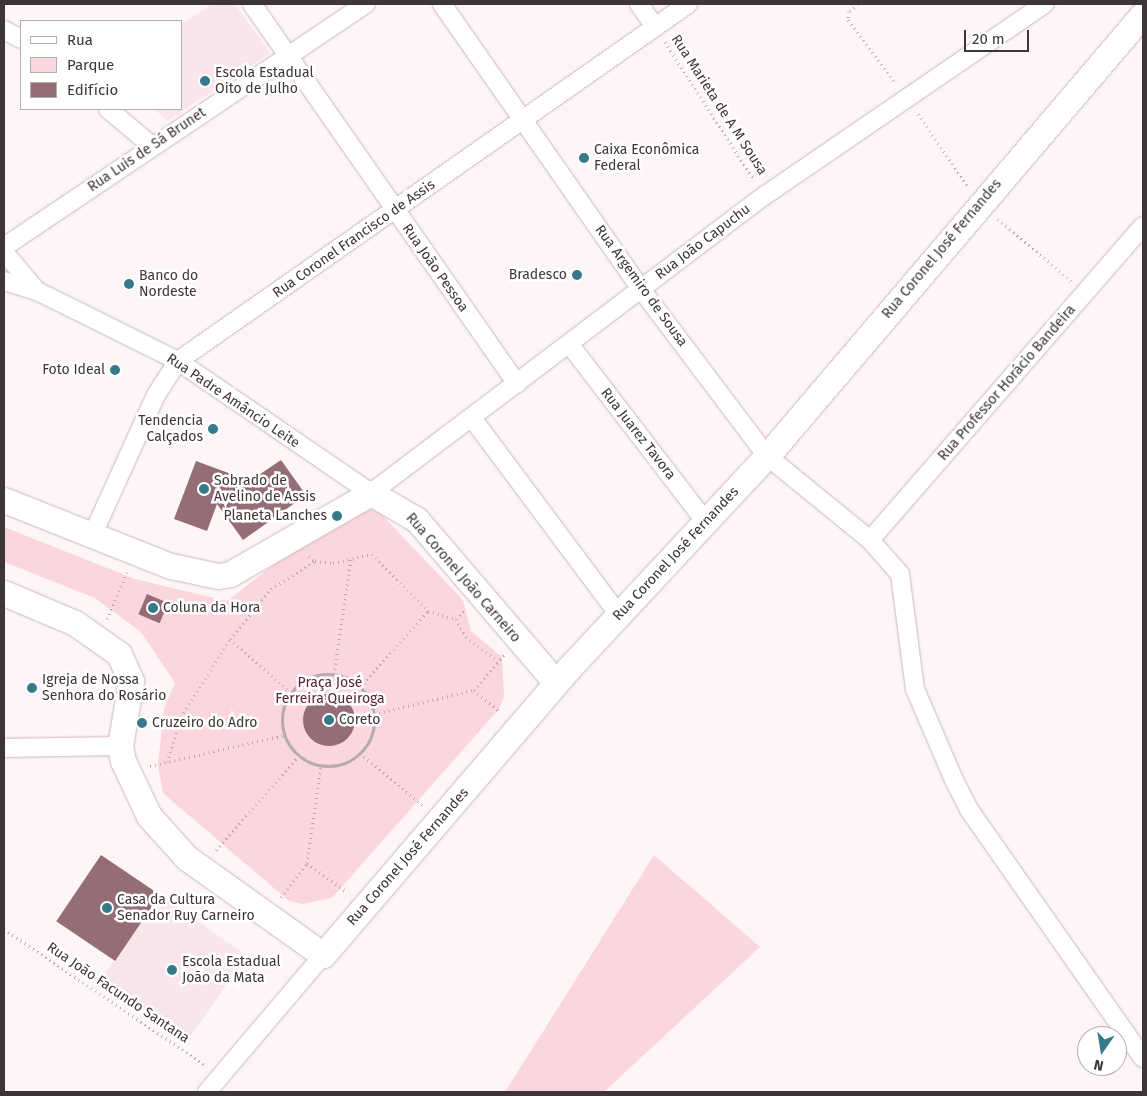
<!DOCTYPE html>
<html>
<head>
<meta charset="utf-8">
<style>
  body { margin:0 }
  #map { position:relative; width:1147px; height:1096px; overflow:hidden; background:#fef5f7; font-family:"Fira Sans",sans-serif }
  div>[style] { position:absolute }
  .built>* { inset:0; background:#f9e6ea; transform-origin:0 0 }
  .green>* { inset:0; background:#fbd6de }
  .building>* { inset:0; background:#946d76; transform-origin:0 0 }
  .round { border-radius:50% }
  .path>* { height:3px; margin-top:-1.5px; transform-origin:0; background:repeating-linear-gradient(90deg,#b4acae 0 1px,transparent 0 5px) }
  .path>.ring { margin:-1.5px; padding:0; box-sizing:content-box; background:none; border:3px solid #b4acae; border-radius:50% }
  .roads { filter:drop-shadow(0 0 1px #cbb6bb) drop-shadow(0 0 1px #cbb6bb) }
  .street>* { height:18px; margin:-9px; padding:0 9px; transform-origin:9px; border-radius:9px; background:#fff }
  .secondary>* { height:25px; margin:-12.5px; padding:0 12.5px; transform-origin:12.5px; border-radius:12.5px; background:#fff }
  .dots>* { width:14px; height:14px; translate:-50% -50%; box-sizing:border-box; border:2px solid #fff; border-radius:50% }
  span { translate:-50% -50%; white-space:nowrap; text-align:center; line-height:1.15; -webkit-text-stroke:5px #fff; paint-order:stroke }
  .poi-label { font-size:14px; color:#3d3537 }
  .left { translate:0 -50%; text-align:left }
  .right { translate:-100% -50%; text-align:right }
  .street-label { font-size:14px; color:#3d3537 }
  .park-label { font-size:14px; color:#5a2435 }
  .frame { position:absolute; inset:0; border:5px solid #3d3537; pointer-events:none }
  .legend { position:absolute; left:20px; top:20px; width:162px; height:90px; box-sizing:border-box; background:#fff; border:1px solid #b1aeaf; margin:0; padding:6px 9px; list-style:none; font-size:15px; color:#3d3537 }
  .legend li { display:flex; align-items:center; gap:10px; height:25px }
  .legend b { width:25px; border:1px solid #b1aeaf }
  .north { position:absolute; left:1077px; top:1026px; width:50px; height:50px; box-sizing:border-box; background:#fff; border:1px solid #b1aeaf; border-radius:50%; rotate:193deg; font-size:14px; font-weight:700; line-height:20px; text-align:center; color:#3d3537 }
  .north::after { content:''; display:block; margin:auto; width:18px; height:22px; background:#357a88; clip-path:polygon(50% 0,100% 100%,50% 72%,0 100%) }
  .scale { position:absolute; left:964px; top:30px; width:65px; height:22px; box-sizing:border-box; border:2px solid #3d3537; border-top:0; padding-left:6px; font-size:15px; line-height:18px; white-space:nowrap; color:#3d3537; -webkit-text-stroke:4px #fff; paint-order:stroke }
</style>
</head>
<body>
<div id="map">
  <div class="built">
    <div style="clip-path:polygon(212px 4px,235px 4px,270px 53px,168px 121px,154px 109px,181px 109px,181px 24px)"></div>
    <div style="left:160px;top:895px;width:106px;height:103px;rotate:35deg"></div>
  </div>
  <div class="green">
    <div style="clip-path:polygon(360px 506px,380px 513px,463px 600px,471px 631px,502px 657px,504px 697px,499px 709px,332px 898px,303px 904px,289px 901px,163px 793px,158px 765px,164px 709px,175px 683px,141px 632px,95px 598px,4px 562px,4px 527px,135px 579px,227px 601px,344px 510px)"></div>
    <div style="clip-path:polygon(654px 855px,760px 947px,604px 1092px,505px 1092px)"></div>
  </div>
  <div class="building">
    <div style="clip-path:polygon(281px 460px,306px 495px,243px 540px,217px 504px,207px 531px,174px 519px,196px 461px,250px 481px)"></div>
    <div style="left:147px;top:594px;width:23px;height:22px;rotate:23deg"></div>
    <div class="round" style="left:303px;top:694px;width:52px;height:52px"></div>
    <div style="left:101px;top:855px;width:71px;height:80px;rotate:34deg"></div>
  </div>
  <div class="path">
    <div style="left:858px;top:4px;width:13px;rotate:141deg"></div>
    <div style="left:848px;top:12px;width:8px;rotate:90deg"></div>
    <div style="left:848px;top:20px;width:79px;rotate:53.3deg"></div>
    <div style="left:665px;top:42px;width:164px;rotate:57.2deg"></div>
    <div style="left:918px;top:114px;width:86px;rotate:55.4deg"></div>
    <div style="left:998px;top:219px;width:96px;rotate:40.3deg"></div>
    <div style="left:309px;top:556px;width:8px;rotate:40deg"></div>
    <div style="left:315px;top:561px;width:18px;rotate:6deg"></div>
    <div style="left:333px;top:563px;width:40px;rotate:-13deg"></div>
    <div style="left:372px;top:554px;width:80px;rotate:45.5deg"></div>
    <div style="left:428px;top:611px;width:29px;rotate:16deg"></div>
    <div style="left:456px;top:619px;width:21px;rotate:61deg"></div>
    <div style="left:466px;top:637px;width:40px;rotate:37deg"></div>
    <div style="left:107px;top:619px;width:51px;rotate:-66.9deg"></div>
    <div style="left:456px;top:619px;width:12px;rotate:-48deg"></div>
    <div style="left:230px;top:639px;width:80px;rotate:41.5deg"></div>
    <div style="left:334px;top:674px;width:116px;rotate:-81.6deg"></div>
    <div class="ring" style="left:282px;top:674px;width:89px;height:89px"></div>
    <div style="left:360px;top:687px;width:102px;rotate:-48.2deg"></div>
    <div style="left:474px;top:690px;width:34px;rotate:40deg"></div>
    <div style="left:374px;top:714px;width:103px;rotate:-13.5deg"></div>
    <div style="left:474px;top:690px;width:46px;rotate:-49.4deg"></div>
    <div style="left:360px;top:753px;width:82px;rotate:40.1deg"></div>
    <div style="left:167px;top:762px;width:47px;rotate:-72.7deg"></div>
    <div style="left:181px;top:717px;width:92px;rotate:-57.9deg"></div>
    <div style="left:230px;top:639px;width:65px;rotate:-50.6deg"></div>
    <div style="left:271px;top:589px;width:52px;rotate:-32.5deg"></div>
    <div style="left:150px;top:766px;width:138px;rotate:-13deg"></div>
    <div style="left:216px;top:850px;width:125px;rotate:-48.6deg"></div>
    <div style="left:307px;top:863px;width:49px;rotate:35.9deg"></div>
    <div style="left:281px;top:897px;width:43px;rotate:-52.6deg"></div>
    <div style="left:307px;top:863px;width:98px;rotate:-81.8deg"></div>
    <div style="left:4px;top:929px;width:244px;rotate:34.1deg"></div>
  </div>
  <div class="roads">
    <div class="street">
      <div style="left:252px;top:4px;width:463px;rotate:55.1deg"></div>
      <div style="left:442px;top:4px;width:348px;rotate:55.1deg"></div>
      <div style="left:641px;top:289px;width:209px;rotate:53deg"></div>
      <div style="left:767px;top:456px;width:133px;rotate:39.2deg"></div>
      <div style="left:870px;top:540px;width:45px;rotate:48.6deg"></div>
      <div style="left:900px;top:574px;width:116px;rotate:82.6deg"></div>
      <div style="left:915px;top:689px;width:99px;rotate:66.8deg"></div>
      <div style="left:954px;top:780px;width:35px;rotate:63deg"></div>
      <div style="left:970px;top:811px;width:302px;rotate:55deg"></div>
      <div style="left:639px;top:4px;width:28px;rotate:55deg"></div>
      <div style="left:4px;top:30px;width:19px;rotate:28deg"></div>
      <div style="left:108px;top:109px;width:57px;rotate:40.1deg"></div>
      <div style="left:4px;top:247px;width:436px;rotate:-33.9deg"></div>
      <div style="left:4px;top:252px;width:51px;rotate:49.8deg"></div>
      <div style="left:4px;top:281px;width:34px;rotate:17deg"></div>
      <div style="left:37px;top:291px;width:157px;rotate:26.4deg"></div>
      <div style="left:178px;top:361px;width:234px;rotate:34.4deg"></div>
      <div style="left:371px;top:493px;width:493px;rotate:-37.1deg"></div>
      <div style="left:764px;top:196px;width:340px;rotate:-34.4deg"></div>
      <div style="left:570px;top:345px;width:223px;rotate:52.5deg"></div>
      <div style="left:472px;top:418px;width:246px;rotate:53.3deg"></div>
      <div style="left:92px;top:536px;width:155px;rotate:-65.6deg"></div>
      <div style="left:156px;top:395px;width:40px;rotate:-57.1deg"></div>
      <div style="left:178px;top:361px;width:623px;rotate:-34.99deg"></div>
      <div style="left:870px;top:540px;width:416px;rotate:-49deg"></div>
      <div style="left:4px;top:748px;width:116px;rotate:-1deg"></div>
      <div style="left:207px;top:1092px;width:180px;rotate:-49.7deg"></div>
    </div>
    <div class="secondary">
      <div style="left:4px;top:500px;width:180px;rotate:21.6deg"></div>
      <div style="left:171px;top:566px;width:48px;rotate:12deg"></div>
      <div style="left:218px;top:576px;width:12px;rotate:-9deg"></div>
      <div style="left:230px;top:574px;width:163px;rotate:-29.9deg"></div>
      <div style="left:371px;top:493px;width:53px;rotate:30.4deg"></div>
      <div style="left:417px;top:520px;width:214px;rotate:49.5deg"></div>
      <div style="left:4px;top:593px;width:77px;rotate:22.9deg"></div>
      <div style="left:75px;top:623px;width:54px;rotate:35.2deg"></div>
      <div style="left:119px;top:654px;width:30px;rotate:66deg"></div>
      <div style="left:131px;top:681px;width:66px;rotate:99.6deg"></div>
      <div style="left:120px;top:746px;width:15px;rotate:79deg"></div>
      <div style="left:123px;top:761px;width:61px;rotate:64.7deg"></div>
      <div style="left:149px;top:816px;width:57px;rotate:47.9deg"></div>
      <div style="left:187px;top:858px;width:167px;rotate:35.5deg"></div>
      <div style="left:323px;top:955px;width:378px;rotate:-49.4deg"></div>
      <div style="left:569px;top:668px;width:290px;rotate:-47deg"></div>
      <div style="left:767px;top:456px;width:580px;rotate:-49.61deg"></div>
    </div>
  </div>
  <div class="dots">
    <div style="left:205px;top:81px;background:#357a88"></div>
    <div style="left:584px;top:158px;background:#357a88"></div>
    <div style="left:577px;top:275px;background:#357a88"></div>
    <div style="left:129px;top:284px;background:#357a88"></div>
    <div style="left:115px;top:370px;background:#357a88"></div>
    <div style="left:213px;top:429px;background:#357a88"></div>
    <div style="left:204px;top:489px;background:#357a88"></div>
    <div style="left:337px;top:516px;background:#357a88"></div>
    <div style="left:153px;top:608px;background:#357a88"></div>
    <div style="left:32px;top:688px;background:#357a88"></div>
    <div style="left:329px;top:720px;background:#357a88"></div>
    <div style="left:142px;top:723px;background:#357a88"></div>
    <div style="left:107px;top:908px;background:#357a88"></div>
    <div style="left:172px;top:970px;background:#357a88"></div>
  </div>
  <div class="poi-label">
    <span class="left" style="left:215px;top:81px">Escola Estadual<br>Oito de Julho</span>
    <span class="left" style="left:594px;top:158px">Caixa Econômica<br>Federal</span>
    <span class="right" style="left:567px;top:275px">Bradesco</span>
    <span class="left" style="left:139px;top:284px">Banco do<br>Nordeste</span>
    <span class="right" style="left:105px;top:370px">Foto Ideal</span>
    <span class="right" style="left:203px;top:429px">Tendencia<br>Calçados</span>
    <span class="left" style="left:214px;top:489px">Sobrado de<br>Avelino de Assis</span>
    <span class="right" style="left:327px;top:516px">Planeta Lanches</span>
    <span class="left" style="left:163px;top:608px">Coluna da Hora</span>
    <span class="left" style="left:42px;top:688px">Igreja de Nossa<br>Senhora do Rosário</span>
    <span class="left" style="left:339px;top:720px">Coreto</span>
    <span class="left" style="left:152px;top:723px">Cruzeiro do Adro</span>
    <span class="left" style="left:117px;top:908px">Casa da Cultura<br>Senador Ruy Carneiro</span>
    <span class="left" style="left:182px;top:970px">Escola Estadual<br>João da Mata</span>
  </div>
  <div class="street-label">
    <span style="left:719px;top:105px;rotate:57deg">Rua Marieta de A M Sousa</span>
    <span style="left:147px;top:150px;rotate:-34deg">Rua Luis de Sá Brunet</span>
    <span style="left:354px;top:239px;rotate:-35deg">Rua Coronel Francisco de Assis</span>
    <span style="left:703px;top:242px;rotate:-37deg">Rua João Capuchu</span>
    <span style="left:942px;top:249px;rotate:-50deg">Rua Coronel José Fernandes</span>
    <span style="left:435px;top:268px;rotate:55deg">Rua João Pessoa</span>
    <span style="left:641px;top:286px;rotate:54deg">Rua Argemiro de Sousa</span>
    <span style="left:1007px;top:383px;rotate:-49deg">Rua Professor Horácio Bandeira</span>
    <span style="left:233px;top:401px;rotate:34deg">Rua Padre Amâncio Leite</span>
    <span style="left:638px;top:434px;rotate:52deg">Rua Juarez Tavora</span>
    <span style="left:676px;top:554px;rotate:-47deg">Rua Coronel José Fernandes</span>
    <span style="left:463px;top:578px;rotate:49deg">Rua Coronel João Carneiro</span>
    <span style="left:408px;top:857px;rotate:-49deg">Rua Coronel José Fernandes</span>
    <span style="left:118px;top:993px;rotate:34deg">Rua João Facundo Santana</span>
  </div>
  <div class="park-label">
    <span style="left:330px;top:691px">Praça José<br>Ferreira Queiroga</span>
  </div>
  <div class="frame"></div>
  <ul class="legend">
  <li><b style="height:6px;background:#fff"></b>Rua</li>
  <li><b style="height:14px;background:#fbd6de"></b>Parque</li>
  <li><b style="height:14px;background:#946d76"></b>Edifício</li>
  </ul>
  <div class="north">N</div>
  <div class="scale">20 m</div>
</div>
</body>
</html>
